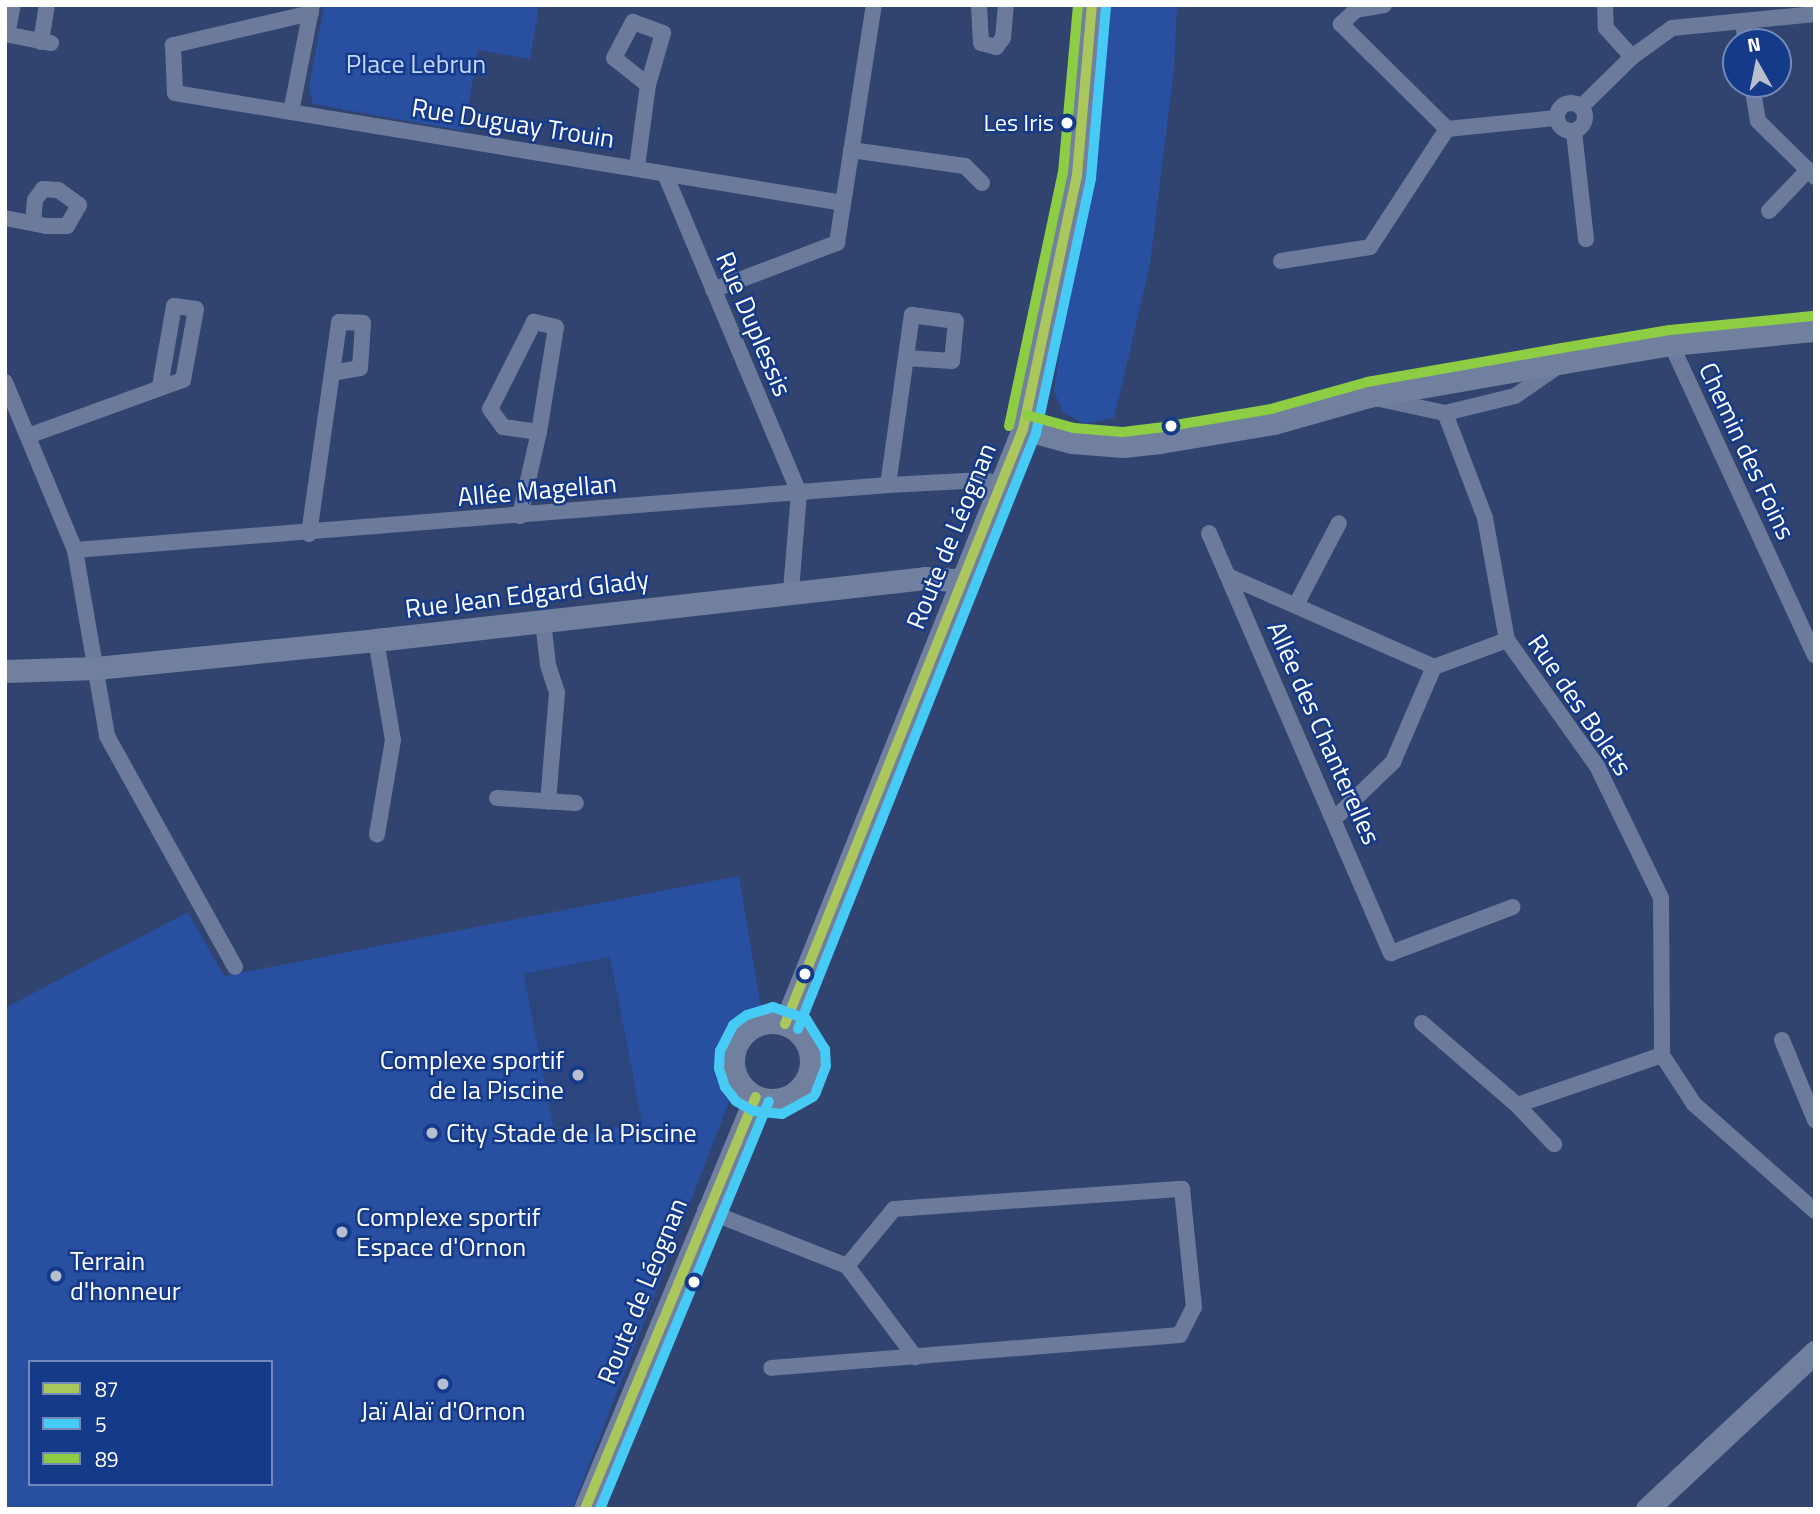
<!DOCTYPE html>
<html>
<head>
<meta charset="utf-8">
<style>
  body { margin:0 }
  #map { position:relative; width:1820px; height:1514px; overflow:hidden; background:#30446f; font-family:"Titillium Web",sans-serif }
  div>[style] { position:absolute }
  .green>* { inset:0; background:#294fa1 }
  .water>* { inset:0; background:#2b457f; transform-origin:0 0 }
  .street>* { height:16px; margin:-8px; padding:0 8px; transform-origin:8px; border-radius:8px; background:#6c7b9c }
  .street>.ring { margin:-8px; padding:0; box-sizing:content-box; background:none; border:16px solid #6c7b9c; border-radius:50% }
  .secondary>* { height:23px; margin:-11.5px; padding:0 11.5px; transform-origin:11.5px; border-radius:11.5px; background:#72809f }
  .secondary>.ring { margin:-11.5px; padding:0; box-sizing:content-box; background:none; border:23px solid #72809f; border-radius:50% }
  .bus-1>* { height:10px; margin:-5px; padding:0 5px; transform-origin:5px; border-radius:5px; background:#aac75c }
  .bus-2>* { height:10px; margin:-5px; padding:0 5px; transform-origin:5px; border-radius:5px; background:#46cbf6 }
  .bus-3>* { height:10px; margin:-5px; padding:0 5px; transform-origin:5px; border-radius:5px; background:#8dcd44 }
  .dots>* { width:19px; height:19px; translate:-50% -50%; box-sizing:border-box; border:4px solid #153a8a; border-radius:50% }
  span { translate:-50% -50%; white-space:nowrap; text-align:center; line-height:1.15; -webkit-text-stroke:5px #153a8a; paint-order:stroke }
  .bus-label { font-size:24px; color:#fff }
  .right { translate:-100% -50%; text-align:right }
  .park-label { font-size:26px; color:#c4d6fb }
  .street-label { font-size:26px; color:#fff }
  .poi-label { font-size:26px; color:#fff }
  .left { translate:0 -50%; text-align:left }
  .frame { position:absolute; inset:0; border:7px solid #fff; pointer-events:none }
  .legend { position:absolute; left:28px; top:1360px; width:245px; height:126px; box-sizing:border-box; background:#153a8a; border:2px solid #7389b9; margin:0; padding:9px 12px; list-style:none; font-size:21px; color:#fff }
  .legend li { display:flex; align-items:center; gap:14px; height:35px }
  .legend b { width:35px; border:2px solid #7389b9 }
  .north { position:absolute; left:1722px; top:28px; width:70px; height:70px; box-sizing:border-box; background:#153a8a; border:2px solid #7389b9; border-radius:50%; rotate:351deg; font-size:19px; font-weight:700; line-height:28px; text-align:center; color:#fff }
  .north::after { content:''; display:block; margin:auto; width:24px; height:32px; background:#b7becd; clip-path:polygon(50% 0,100% 100%,50% 72%,0 100%) }
</style>
</head>
<body>
<div id="map">
  <div class="green">
    <div style="clip-path:polygon(324px 5px,539px 5px,530px 59px,478px 50px,464px 131px,313px 104px,309px 88px)"></div>
    <div style="clip-path:polygon(1107px 5px,1177px 5px,1174px 69px,1150px 264px,1114px 418px,1085px 424px,1063px 412px,1054px 392px)"></div>
    <div style="clip-path:polygon(evenodd,739px 876px,761px 1008px,732px 1024px,718px 1059px,729px 1102px,572px 1509px,5px 1509px,5px 1008px,188px 912px,224px 976px,739px 876px,30px 1362px,271px 1362px,271px 1484px,30px 1484px,30px 1362px)"></div>
  </div>
  <div class="water">
    <div style="left:610px;top:957px;width:169px;height:88px;rotate:79deg"></div>
  </div>
  <div class="street">
    <div style="left:979px;top:5px;width:38px;rotate:87deg"></div>
    <div style="left:981px;top:43px;width:16px;rotate:15deg"></div>
    <div style="left:996px;top:47px;width:11px;rotate:-52deg"></div>
    <div style="left:1003px;top:38px;width:33px;rotate:-85deg"></div>
    <div style="left:1384px;top:5px;width:28px;rotate:170deg"></div>
    <div style="left:1356px;top:10px;width:21px;rotate:137deg"></div>
    <div style="left:1341px;top:24px;width:149px;rotate:44.7deg"></div>
    <div style="left:1605px;top:5px;width:23px;rotate:88deg"></div>
    <div style="left:1606px;top:28px;width:39px;rotate:48deg"></div>
    <div style="left:311px;top:13px;width:142px;rotate:166.9deg"></div>
    <div style="left:173px;top:45px;width:48px;rotate:87.6deg"></div>
    <div style="left:175px;top:93px;width:677px;rotate:9.35deg"></div>
    <div style="left:1743px;top:24px;width:18px;rotate:81deg"></div>
    <div style="left:5px;top:34px;width:47px;rotate:11.1deg"></div>
    <div style="left:7px;top:35px;width:31px;rotate:-79deg"></div>
    <div style="left:41px;top:42px;width:37px;rotate:-81deg"></div>
    <div style="left:1752px;top:84px;width:37px;rotate:81deg"></div>
    <div style="left:1758px;top:121px;width:80px;rotate:44.5deg"></div>
    <div class="ring" style="left:1557px;top:103px;width:12px;height:12px"></div>
    <div style="left:1581px;top:107px;width:71px;rotate:-44.4deg"></div>
    <div style="left:1632px;top:57px;width:49px;rotate:-35.9deg"></div>
    <div style="left:1672px;top:28px;width:144px;rotate:-5.6deg"></div>
    <div style="left:291px;top:112px;width:109px;rotate:-78.9deg"></div>
    <div style="left:1447px;top:129px;width:110px;rotate:-5.8deg"></div>
    <div style="left:1574px;top:132px;width:108px;rotate:83.6deg"></div>
    <div style="left:851px;top:150px;width:115px;rotate:8deg"></div>
    <div style="left:965px;top:166px;width:24px;rotate:45deg"></div>
    <div style="left:637px;top:167px;width:83px;rotate:-82.4deg"></div>
    <div style="left:648px;top:85px;width:43px;rotate:-141.5deg"></div>
    <div style="left:614px;top:58px;width:41px;rotate:-62.2deg"></div>
    <div style="left:633px;top:22px;width:32px;rotate:20deg"></div>
    <div style="left:663px;top:33px;width:54px;rotate:106.1deg"></div>
    <div style="left:665px;top:174px;width:346px;rotate:67.2deg"></div>
    <div style="left:799px;top:493px;width:98px;rotate:94.7deg"></div>
    <div style="left:1769px;top:211px;width:57px;rotate:-46.4deg"></div>
    <div style="left:5px;top:218px;width:42px;rotate:11deg"></div>
    <div style="left:46px;top:226px;width:21px"></div>
    <div style="left:67px;top:226px;width:24px;rotate:-60deg"></div>
    <div style="left:79px;top:205px;width:26px;rotate:-144deg"></div>
    <div style="left:58px;top:190px;width:15px;rotate:-176deg"></div>
    <div style="left:43px;top:189px;width:14px;rotate:126deg"></div>
    <div style="left:35px;top:200px;width:22px;rotate:95deg"></div>
    <div style="left:1281px;top:261px;width:90px;rotate:-8.9deg"></div>
    <div style="left:1370px;top:247px;width:141px;rotate:-56.9deg"></div>
    <div style="left:713px;top:290px;width:133px;rotate:-20.8deg"></div>
    <div style="left:837px;top:243px;width:241px;rotate:-81.2deg"></div>
    <div style="left:1671px;top:344px;width:343px;rotate:65.2deg"></div>
    <div style="left:5px;top:382px;width:182px;rotate:67.4deg"></div>
    <div style="left:75px;top:550px;width:189px;rotate:80.2deg"></div>
    <div style="left:107px;top:736px;width:264px;rotate:61deg"></div>
    <div style="left:1375px;top:398px;width:72px;rotate:12.1deg"></div>
    <div style="left:1445px;top:413px;width:72px;rotate:-13.7deg"></div>
    <div style="left:1515px;top:396px;width:55px;rotate:-34.6deg"></div>
    <div style="left:1445px;top:413px;width:112px;rotate:69.1deg"></div>
    <div style="left:1485px;top:518px;width:124px;rotate:79.8deg"></div>
    <div style="left:1507px;top:640px;width:155px;rotate:54.5deg"></div>
    <div style="left:1597px;top:766px;width:147px;rotate:64.1deg"></div>
    <div style="left:1661px;top:898px;width:157px;rotate:89.6deg"></div>
    <div style="left:1662px;top:1055px;width:59px;rotate:56.9deg"></div>
    <div style="left:1694px;top:1104px;width:162px;rotate:41.5deg"></div>
    <div style="left:28px;top:436px;width:165px;rotate:-19.9deg"></div>
    <div style="left:183px;top:380px;width:72px;rotate:-79.6deg"></div>
    <div style="left:196px;top:309px;width:22px;rotate:-172deg"></div>
    <div style="left:174px;top:306px;width:81px;rotate:99.9deg"></div>
    <div style="left:888px;top:485px;width:172px;rotate:-82deg"></div>
    <div style="left:912px;top:315px;width:44px;rotate:7.8deg"></div>
    <div style="left:956px;top:321px;width:40px;rotate:95.7deg"></div>
    <div style="left:952px;top:361px;width:46px;rotate:-176.3deg"></div>
    <div style="left:520px;top:516px;width:86px;rotate:-77.3deg"></div>
    <div style="left:539px;top:432px;width:106px;rotate:-80.8deg"></div>
    <div style="left:556px;top:327px;width:23px;rotate:-167deg"></div>
    <div style="left:534px;top:322px;width:97px;rotate:116.8deg"></div>
    <div style="left:490px;top:409px;width:22px;rotate:54deg"></div>
    <div style="left:503px;top:427px;width:36px;rotate:8deg"></div>
    <div style="left:1209px;top:533px;width:458px;rotate:66.6deg"></div>
    <div style="left:1391px;top:953px;width:130px;rotate:-20.7deg"></div>
    <div style="left:309px;top:534px;width:214px;rotate:-81.9deg"></div>
    <div style="left:339px;top:322px;width:24px;rotate:2deg"></div>
    <div style="left:363px;top:323px;width:45px;rotate:93.8deg"></div>
    <div style="left:360px;top:368px;width:28px;rotate:170deg"></div>
    <div style="left:75px;top:550px;width:816px;rotate:-4.57deg"></div>
    <div style="left:888px;top:485px;width:95px;rotate:-3deg"></div>
    <div style="left:983px;top:480px;width:20px;rotate:11deg"></div>
    <div style="left:1228px;top:576px;width:225px;rotate:23.8deg"></div>
    <div style="left:1297px;top:603px;width:90px;rotate:-62.3deg"></div>
    <div style="left:543px;top:621px;width:44px;rotate:83.5deg"></div>
    <div style="left:548px;top:665px;width:29px;rotate:72deg"></div>
    <div style="left:557px;top:693px;width:109px;rotate:94.7deg"></div>
    <div style="left:376px;top:640px;width:101px;rotate:80.4deg"></div>
    <div style="left:393px;top:740px;width:96px;rotate:99.6deg"></div>
    <div style="left:497px;top:798px;width:79px;rotate:3.6deg"></div>
    <div style="left:1335px;top:818px;width:81px;rotate:-44deg"></div>
    <div style="left:1393px;top:762px;width:103px;rotate:-66.7deg"></div>
    <div style="left:1434px;top:667px;width:78px;rotate:-20.3deg"></div>
    <div style="left:1422px;top:1023px;width:125px;rotate:40.8deg"></div>
    <div style="left:1517px;top:1105px;width:153px;rotate:-19deg"></div>
    <div style="left:1782px;top:1040px;width:87px;rotate:67.6deg"></div>
    <div style="left:1517px;top:1105px;width:54px;rotate:46.5deg"></div>
    <div style="left:705px;top:1210px;width:153px;rotate:21.5deg"></div>
    <div style="left:847px;top:1266px;width:74px;rotate:-50.5deg"></div>
    <div style="left:894px;top:1209px;width:289px;rotate:-4deg"></div>
    <div style="left:1182px;top:1189px;width:119px;rotate:84.2deg"></div>
    <div style="left:1194px;top:1307px;width:31px;rotate:117deg"></div>
    <div style="left:1180px;top:1335px;width:410px;rotate:175.4deg"></div>
    <div style="left:847px;top:1266px;width:114px;rotate:53.2deg"></div>
  </div>
  <div class="secondary">
    <div style="left:1023px;top:429px;width:51px;rotate:14.9deg"></div>
    <div style="left:1072px;top:442px;width:51px;rotate:4.5deg"></div>
    <div style="left:1123px;top:446px;width:37px;rotate:-6deg"></div>
    <div style="left:1160px;top:442px;width:116px;rotate:-9.5deg"></div>
    <div style="left:1274px;top:423px;width:99px;rotate:-15.9deg"></div>
    <div style="left:1369px;top:396px;width:198px;rotate:-9.9deg"></div>
    <div style="left:1564px;top:362px;width:109px;rotate:-9.5deg"></div>
    <div style="left:1671px;top:344px;width:145px;rotate:-5.6deg"></div>
    <div style="left:5px;top:671px;width:91px;rotate:-1.9deg"></div>
    <div style="left:96px;top:668px;width:281px;rotate:-5.7deg"></div>
    <div style="left:376px;top:640px;width:552px;rotate:-6.44deg"></div>
    <div style="left:925px;top:578px;width:39px;rotate:4deg"></div>
    <div class="ring" style="left:733px;top:1022px;width:55px;height:55px"></div>
    <div style="left:785px;top:1024px;width:641px;rotate:-68.2deg"></div>
    <div style="left:1023px;top:429px;width:260px;rotate:-78deg"></div>
    <div style="left:1077px;top:175px;width:171px;rotate:-85deg"></div>
    <div style="left:585px;top:1509px;width:446px;rotate:-67.5deg"></div>
    <div style="left:1647px;top:1509px;width:230px;rotate:-43.1deg"></div>
  </div>
  <div class="bus-1">
    <div style="left:785px;top:1024px;width:641px;rotate:-68.2deg"></div>
    <div style="left:1023px;top:429px;width:260px;rotate:-78deg"></div>
    <div style="left:1077px;top:175px;width:171px;rotate:-85deg"></div>
    <div style="left:585px;top:1509px;width:446px;rotate:-67.5deg"></div>
  </div>
  <div class="bus-2">
    <div style="left:798px;top:1029px;width:642px;rotate:-68.23deg"></div>
    <div style="left:1036px;top:433px;width:261px;rotate:-77.8deg"></div>
    <div style="left:1091px;top:178px;width:173px;rotate:-85deg"></div>
    <div style="left:813px;top:1097px;width:35px;rotate:151deg"></div>
    <div style="left:782px;top:1114px;width:29px;rotate:-174deg"></div>
    <div style="left:753px;top:1111px;width:20px;rotate:-150deg"></div>
    <div style="left:736px;top:1101px;width:18px;rotate:-128deg"></div>
    <div style="left:725px;top:1087px;width:20px;rotate:-108deg"></div>
    <div style="left:719px;top:1068px;width:17px;rotate:-87deg"></div>
    <div style="left:720px;top:1051px;width:29px;rotate:-63deg"></div>
    <div style="left:733px;top:1025px;width:17px;rotate:-36deg"></div>
    <div style="left:747px;top:1015px;width:27px;rotate:-17deg"></div>
    <div style="left:773px;top:1007px;width:35px;rotate:20deg"></div>
    <div style="left:806px;top:1019px;width:36px;rotate:58deg"></div>
    <div style="left:825px;top:1049px;width:17px;rotate:87deg"></div>
    <div style="left:826px;top:1066px;width:30px;rotate:111deg"></div>
    <div style="left:600px;top:1509px;width:441px;rotate:-67.5deg"></div>
  </div>
  <div class="bus-3">
    <div style="left:1027px;top:415px;width:49px;rotate:15.5deg"></div>
    <div style="left:1074px;top:428px;width:49px;rotate:4.7deg"></div>
    <div style="left:1123px;top:432px;width:35px;rotate:-7deg"></div>
    <div style="left:1158px;top:428px;width:115px;rotate:-9.5deg"></div>
    <div style="left:1271px;top:409px;width:100px;rotate:-15.7deg"></div>
    <div style="left:1367px;top:382px;width:198px;rotate:-9.9deg"></div>
    <div style="left:1562px;top:348px;width:109px;rotate:-9.5deg"></div>
    <div style="left:1670px;top:330px;width:145px;rotate:-5.6deg"></div>
    <div style="left:1009px;top:426px;width:259px;rotate:-78deg"></div>
    <div style="left:1063px;top:173px;width:169px;rotate:-84.9deg"></div>
  </div>
  <div class="dots">
    <div style="left:1067px;top:123px;background:#fff"></div>
    <div style="left:1171px;top:426px;background:#fff"></div>
    <div style="left:805px;top:974px;background:#fff"></div>
    <div style="left:578px;top:1075px;background:#b7becd"></div>
    <div style="left:432px;top:1133px;background:#b7becd"></div>
    <div style="left:342px;top:1232px;background:#b7becd"></div>
    <div style="left:56px;top:1276px;background:#b7becd"></div>
    <div style="left:694px;top:1282px;background:#fff"></div>
    <div style="left:443px;top:1384px;background:#b7becd"></div>
  </div>
  <div class="bus-label">
    <span class="right" style="left:1054px;top:123px">Les Iris</span>
  </div>
  <div class="park-label">
    <span style="left:416px;top:64px">Place Lebrun</span>
  </div>
  <div class="street-label">
    <span style="left:513px;top:123px;rotate:9deg">Rue Duguay Trouin</span>
    <span style="left:754px;top:324px;rotate:67deg">Rue Duplessis</span>
    <span style="left:1747px;top:451px;rotate:65deg">Chemin des Foins</span>
    <span style="left:537px;top:490px;rotate:-5deg">Allée Magellan</span>
    <span style="left:951px;top:536px;rotate:-68deg">Route de Léognan</span>
    <span style="left:527px;top:594px;rotate:-7deg">Rue Jean Edgard Glady</span>
    <span style="left:1580px;top:705px;rotate:56deg">Rue des Bolets</span>
    <span style="left:1324px;top:733px;rotate:66deg">Allée des Chanterelles</span>
    <span style="left:642px;top:1291px;rotate:-68deg">Route de Léognan</span>
  </div>
  <div class="poi-label">
    <span class="right" style="left:564px;top:1075px">Complexe sportif<br>de la Piscine</span>
    <span class="left" style="left:446px;top:1133px">City Stade de la Piscine</span>
    <span class="left" style="left:356px;top:1232px">Complexe sportif<br>Espace d'Ornon</span>
    <span class="left" style="left:70px;top:1276px">Terrain<br>d'honneur</span>
    <span style="left:443px;top:1411px">Jaï Alaï d'Ornon</span>
  </div>
  <div class="frame"></div>
  <ul class="legend">
  <li><b style="height:9px;background:#aac75c"></b>87</li>
  <li><b style="height:9px;background:#46cbf6"></b>5</li>
  <li><b style="height:9px;background:#8dcd44"></b>89</li>
  </ul>
  <div class="north">N</div>
</div>
</body>
</html>
